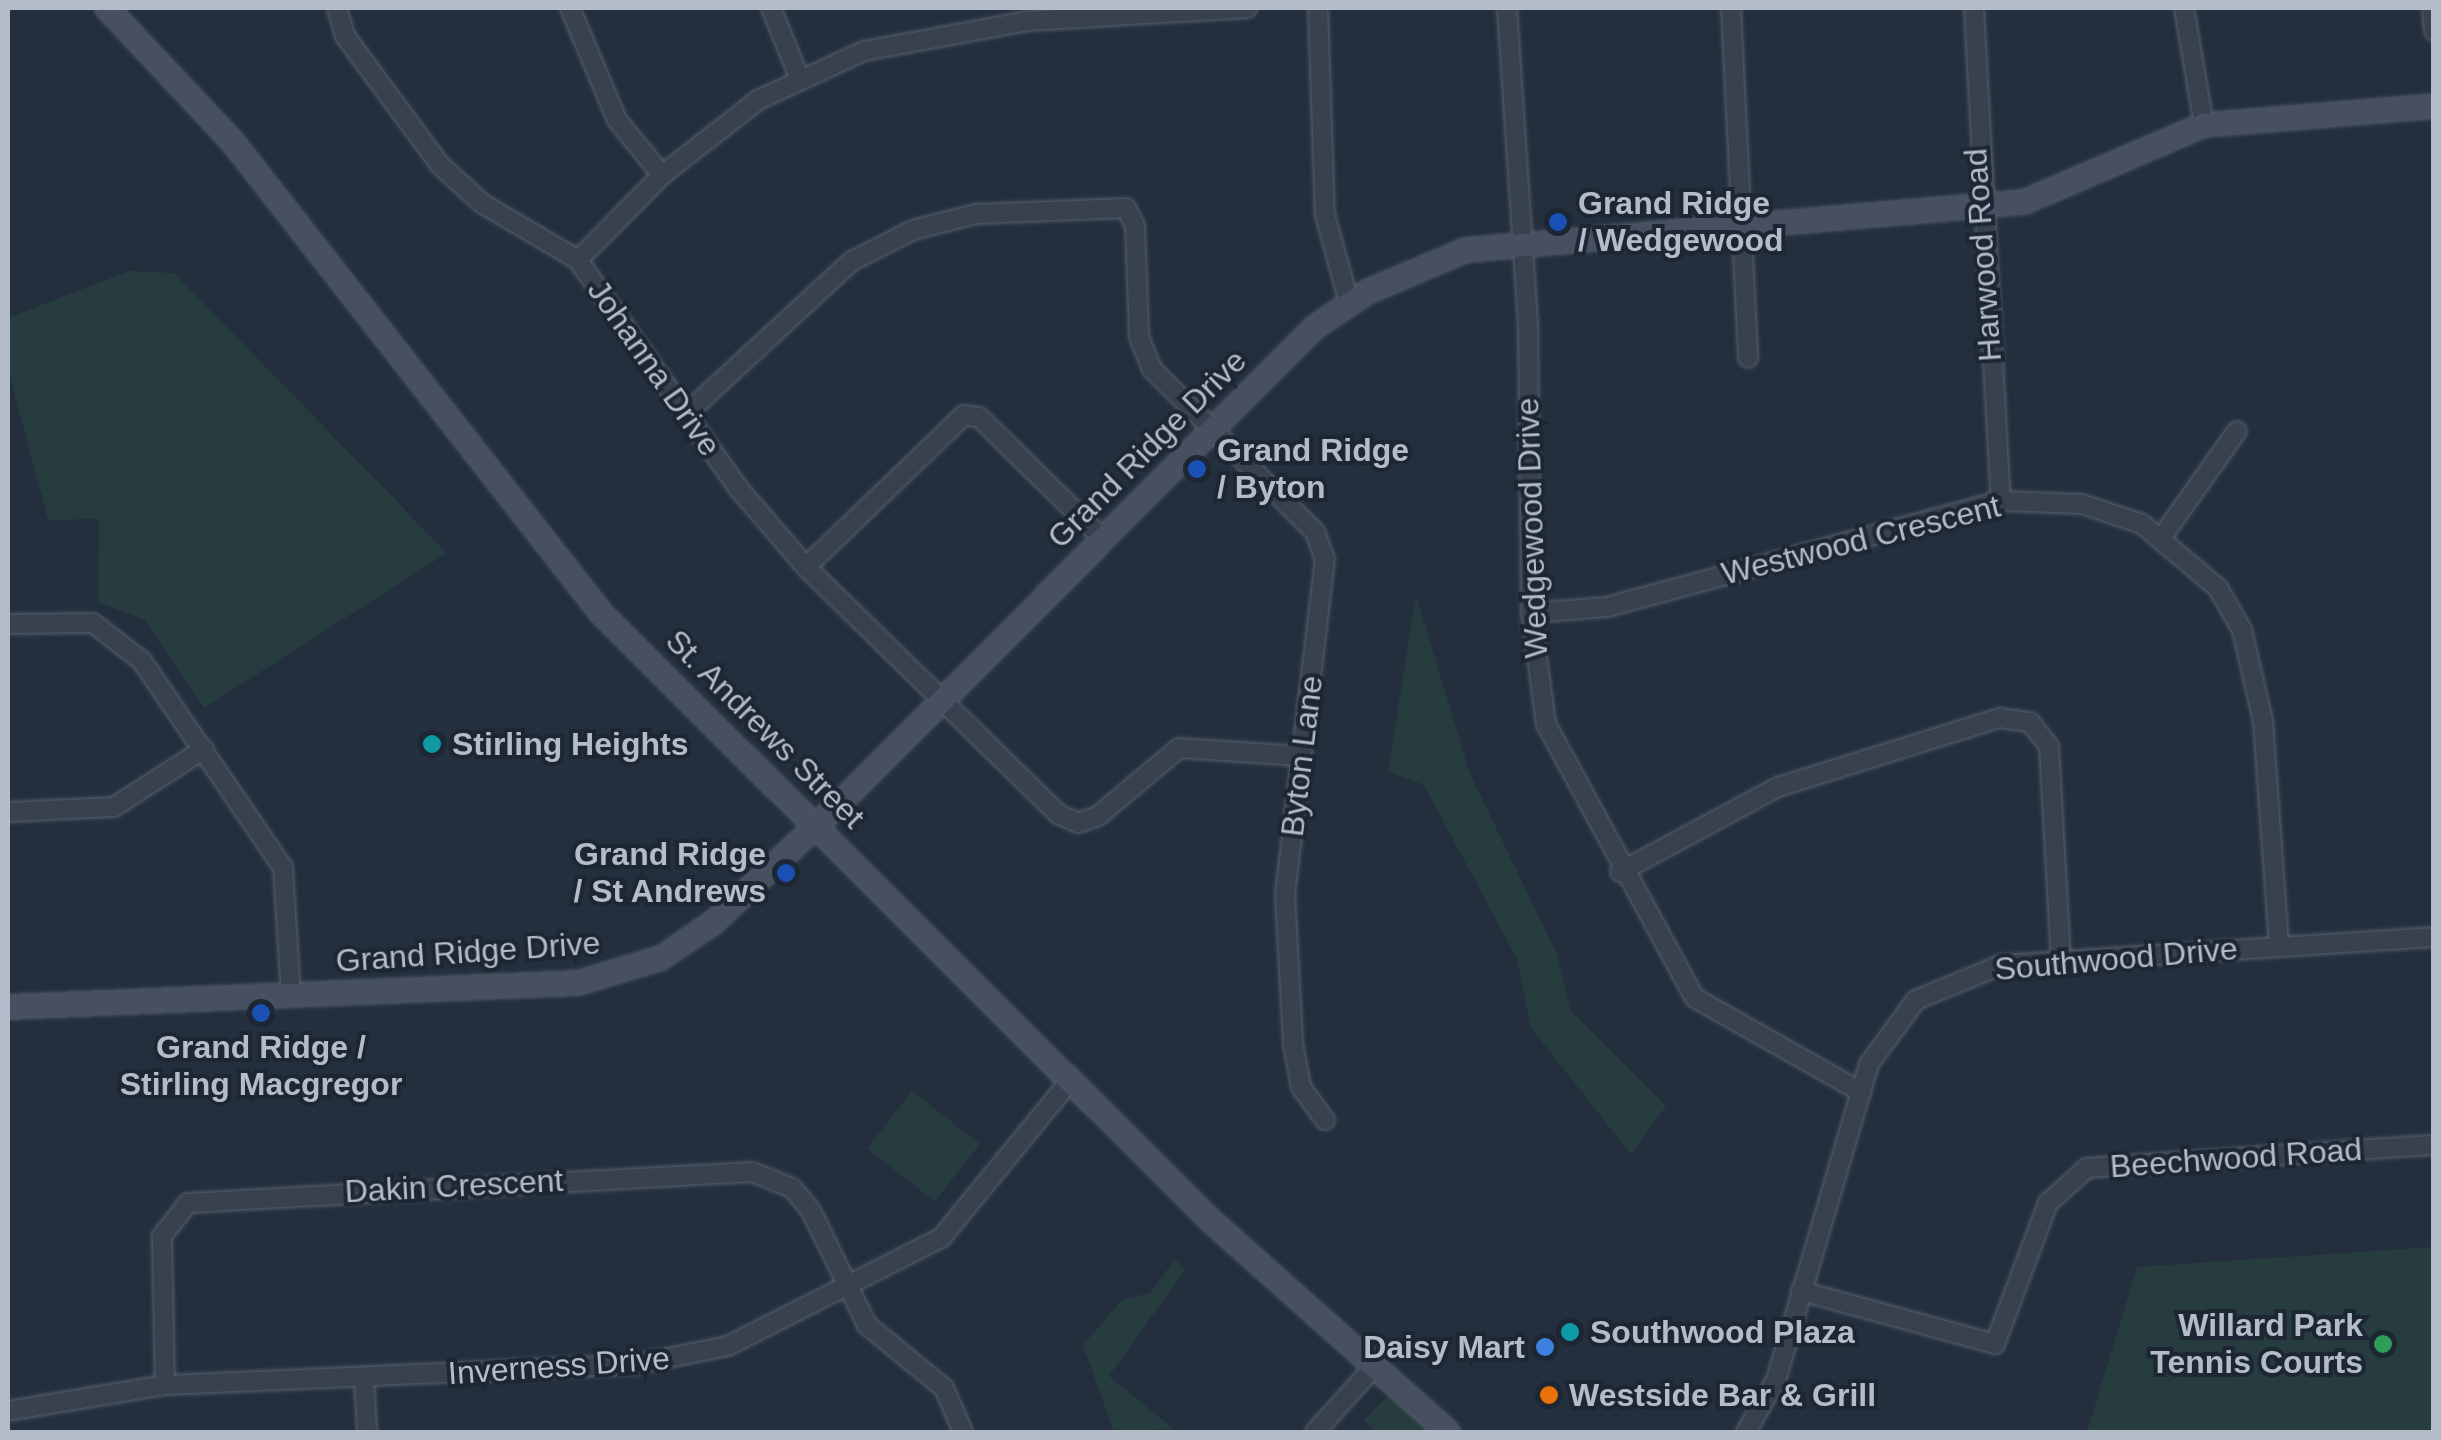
<!DOCTYPE html>
<html>
<head>
<meta charset="utf-8">
<style>
  body { margin:0 }
  #map { position:relative; width:2441px; height:1440px; overflow:hidden; background:#242f3e; font-family:Arial,sans-serif }
  div>[style] { position:absolute }
  .green>* { inset:0; background:#263c3f; transform-origin:0 0 }
  .roads { filter:drop-shadow(0 0 2px #565f6c) drop-shadow(0 0 2px #565f6c) }
  .street>* { height:18px; margin:-9px; padding:0 9px; transform-origin:9px; border-radius:9px; background:#38414e }
  .secondary>* { height:22px; margin:-11px; padding:0 11px; transform-origin:11px; border-radius:11px; background:#465061 }
  .dots>* { width:28px; height:28px; translate:-50% -50%; box-sizing:border-box; border:5px solid #1d2633; border-radius:50% }
  span { translate:-50% -50%; white-space:nowrap; text-align:center; line-height:1.15; -webkit-text-stroke:8px #1d2633; paint-order:stroke }
  .poi-label { font-size:32px; color:#b4bcc9; font-weight:700 }
  .left { translate:0 -50%; text-align:left }
  .right { translate:-100% -50%; text-align:right }
  .street-label { font-size:32px; color:#b4bcc9 }
  .frame { position:absolute; inset:0; border:10px solid #b4bcc9; pointer-events:none }
</style>
</head>
<body>
<div id="map">
  <div class="green">
    <div style="clip-path:polygon(129px 271px,174px 273px,447px 553px,204px 708px,145px 620px,98px 602px,99px 519px,48px 520px,8px 369px,8px 318px)"></div>
    <div style="clip-path:polygon(1416px 595px,1470px 774px,1557px 954px,1571px 1011px,1666px 1106px,1631px 1154px,1531px 1028px,1517px 959px,1424px 785px,1388px 772px)"></div>
    <div style="left:912px;top:1091px;width:86px;height:73px;rotate:38deg"></div>
    <div style="clip-path:polygon(2433px 1247px,2433px 1432px,2087px 1432px,2137px 1267px)"></div>
    <div style="clip-path:polygon(1175px 1259px,1185px 1270px,1109px 1376px,1174px 1429px,1114px 1432px,1083px 1345px,1121px 1301px,1151px 1292px)"></div>
    <div style="clip-path:polygon(1390px 1394px,1432px 1432px,1376px 1432px,1364px 1419px)"></div>
  </div>
  <div class="roads">
    <div class="street">
      <div style="left:337px;top:8px;width:29px;rotate:74deg"></div>
      <div style="left:345px;top:36px;width:160px;rotate:53.6deg"></div>
      <div style="left:440px;top:165px;width:58px;rotate:42.2deg"></div>
      <div style="left:483px;top:204px;width:110px;rotate:30.5deg"></div>
      <div style="left:578px;top:260px;width:279px;rotate:54.9deg"></div>
      <div style="left:738px;top:488px;width:104px;rotate:49.3deg"></div>
      <div style="left:806px;top:567px;width:353px;rotate:44.4deg"></div>
      <div style="left:1058px;top:814px;width:22px;rotate:24deg"></div>
      <div style="left:1078px;top:823px;width:21px;rotate:-19deg"></div>
      <div style="left:1098px;top:816px;width:106px;rotate:-40deg"></div>
      <div style="left:1179px;top:748px;width:122px;rotate:3.8deg"></div>
      <div style="left:570px;top:8px;width:121px;rotate:67.2deg"></div>
      <div style="left:617px;top:120px;width:71px;rotate:50.7deg"></div>
      <div style="left:771px;top:8px;width:74px;rotate:67.9deg"></div>
      <div style="left:1318px;top:8px;width:207px;rotate:88.1deg"></div>
      <div style="left:1325px;top:215px;width:90px;rotate:74.6deg"></div>
      <div style="left:1507px;top:8px;width:315px;rotate:86.2deg"></div>
      <div style="left:1528px;top:322px;width:291px;rotate:89.4deg"></div>
      <div style="left:1531px;top:613px;width:112px;rotate:82.3deg"></div>
      <div style="left:1546px;top:724px;width:312px;rotate:61.5deg"></div>
      <div style="left:1695px;top:998px;width:191px;rotate:29.5deg"></div>
      <div style="left:1731px;top:8px;width:350px;rotate:87.2deg"></div>
      <div style="left:1974px;top:8px;width:494px;rotate:86.9deg"></div>
      <div style="left:2184px;top:8px;width:119px;rotate:80.3deg"></div>
      <div style="left:2432px;top:8px;width:23px;rotate:85deg"></div>
      <div style="left:578px;top:260px;width:120px;rotate:-45.3deg"></div>
      <div style="left:662px;top:175px;width:122px;rotate:-38deg"></div>
      <div style="left:758px;top:100px;width:117px;rotate:-24.8deg"></div>
      <div style="left:864px;top:51px;width:166px;rotate:-10.4deg"></div>
      <div style="left:1027px;top:21px;width:221px;rotate:-3.4deg"></div>
      <div style="left:686px;top:414px;width:226px;rotate:-42.7deg"></div>
      <div style="left:852px;top:261px;width:68px;rotate:-26.9deg"></div>
      <div style="left:913px;top:230px;width:65px;rotate:-14.3deg"></div>
      <div style="left:976px;top:214px;width:150px;rotate:-2.3deg"></div>
      <div style="left:1126px;top:208px;width:20px;rotate:63deg"></div>
      <div style="left:1135px;top:226px;width:111px;rotate:87.9deg"></div>
      <div style="left:1139px;top:337px;width:35px;rotate:68deg"></div>
      <div style="left:1152px;top:369px;width:231px;rotate:45deg"></div>
      <div style="left:1315px;top:532px;width:29px;rotate:70deg"></div>
      <div style="left:1325px;top:559px;width:337px;rotate:96.8deg"></div>
      <div style="left:1285px;top:894px;width:150px;rotate:86.9deg"></div>
      <div style="left:1293px;top:1044px;width:44px;rotate:79.5deg"></div>
      <div style="left:1301px;top:1087px;width:41px;rotate:54deg"></div>
      <div style="left:2164px;top:534px;width:126px;rotate:-54.7deg"></div>
      <div style="left:806px;top:567px;width:219px;rotate:-43.9deg"></div>
      <div style="left:964px;top:415px;width:15px;rotate:8deg"></div>
      <div style="left:979px;top:417px;width:174px;rotate:44.5deg"></div>
      <div style="left:1531px;top:613px;width:76px;rotate:-4.5deg"></div>
      <div style="left:1607px;top:607px;width:408px;rotate:-15.1deg"></div>
      <div style="left:2001px;top:501px;width:81px;rotate:2.1deg"></div>
      <div style="left:2082px;top:504px;width:63px;rotate:18.4deg"></div>
      <div style="left:2142px;top:524px;width:99px;rotate:40.1deg"></div>
      <div style="left:2218px;top:588px;width:48px;rotate:60.3deg"></div>
      <div style="left:2242px;top:630px;width:93px;rotate:77deg"></div>
      <div style="left:2263px;top:721px;width:226px;rotate:85.9deg"></div>
      <div style="left:8px;top:624px;width:85px;rotate:-0.7deg"></div>
      <div style="left:93px;top:623px;width:62px;rotate:37.8deg"></div>
      <div style="left:142px;top:661px;width:250px;rotate:55.7deg"></div>
      <div style="left:283px;top:868px;width:128px;rotate:86.4deg"></div>
      <div style="left:8px;top:812px;width:106px;rotate:-2.7deg"></div>
      <div style="left:114px;top:807px;width:107px;rotate:-32.8deg"></div>
      <div style="left:1620px;top:872px;width:179px;rotate:-28.3deg"></div>
      <div style="left:1778px;top:787px;width:232px;rotate:-17.3deg"></div>
      <div style="left:2000px;top:718px;width:30px;rotate:8deg"></div>
      <div style="left:2030px;top:722px;width:31px;rotate:52deg"></div>
      <div style="left:2049px;top:746px;width:215px;rotate:86.8deg"></div>
      <div style="left:1801px;top:1291px;width:201px;rotate:15.3deg"></div>
      <div style="left:1995px;top:1344px;width:151px;rotate:-69.4deg"></div>
      <div style="left:2048px;top:1203px;width:52px;rotate:-41.9deg"></div>
      <div style="left:2087px;top:1168px;width:348px;rotate:-3.8deg"></div>
      <div style="left:364px;top:1378px;width:54px;rotate:86.8deg"></div>
      <div style="left:165px;top:1385px;width:149px;rotate:-91.2deg"></div>
      <div style="left:162px;top:1236px;width:42px;rotate:-51.8deg"></div>
      <div style="left:188px;top:1203px;width:565px;rotate:-3.15deg"></div>
      <div style="left:752px;top:1172px;width:43px;rotate:21.8deg"></div>
      <div style="left:792px;top:1188px;width:30px;rotate:50deg"></div>
      <div style="left:811px;top:1211px;width:127px;rotate:63.8deg"></div>
      <div style="left:867px;top:1325px;width:99px;rotate:39.3deg"></div>
      <div style="left:944px;top:1388px;width:48px;rotate:66.6deg"></div>
      <div style="left:8px;top:1411px;width:159px;rotate:-9.4deg"></div>
      <div style="left:165px;top:1385px;width:467px;rotate:-2.5deg"></div>
      <div style="left:632px;top:1365px;width:98px;rotate:-11.2deg"></div>
      <div style="left:728px;top:1346px;width:239px;rotate:-26.9deg"></div>
      <div style="left:941px;top:1238px;width:205px;rotate:-50.6deg"></div>
      <div style="left:1315px;top:1432px;width:84px;rotate:-47.9deg"></div>
      <div style="left:1746px;top:1432px;width:60px;rotate:-60deg"></div>
      <div style="left:1776px;top:1380px;width:329px;rotate:-73.6deg"></div>
      <div style="left:1869px;top:1064px;width:79px;rotate:-53.7deg"></div>
      <div style="left:1916px;top:1000px;width:92px;rotate:-22.4deg"></div>
      <div style="left:2001px;top:965px;width:434px;rotate:-3.7deg"></div>
    </div>
    <div class="secondary">
      <div style="left:107px;top:8px;width:183px;rotate:46.8deg"></div>
      <div style="left:232px;top:141px;width:599px;rotate:51.98deg"></div>
      <div style="left:601px;top:613px;width:858px;rotate:44.91deg"></div>
      <div style="left:1209px;top:1219px;width:320px;rotate:41.7deg"></div>
      <div style="left:8px;top:1007px;width:571px;rotate:-2.41deg"></div>
      <div style="left:578px;top:983px;width:87px;rotate:-16.8deg"></div>
      <div style="left:661px;top:958px;width:64px;rotate:-34.2deg"></div>
      <div style="left:714px;top:922px;width:170px;rotate:-43.3deg"></div>
      <div style="left:838px;top:805px;width:675px;rotate:-45.06deg"></div>
      <div style="left:1315px;top:327px;width:63px;rotate:-33.9deg"></div>
      <div style="left:1367px;top:292px;width:108px;rotate:-23deg"></div>
      <div style="left:1466px;top:250px;width:560px;rotate:-4.92deg"></div>
      <div style="left:2024px;top:202px;width:196px;rotate:-23.2deg"></div>
      <div style="left:2204px;top:125px;width:231px;rotate:-4.7deg"></div>
    </div>
  </div>
  <div class="dots">
    <div style="left:1558px;top:222px;background:#1a4fb4"></div>
    <div style="left:1197px;top:469px;background:#1a4fb4"></div>
    <div style="left:432px;top:744px;background:#0f9aa8"></div>
    <div style="left:786px;top:873px;background:#1a4fb4"></div>
    <div style="left:261px;top:1013px;background:#1a4fb4"></div>
    <div style="left:1570px;top:1332px;background:#0f9aa8"></div>
    <div style="left:2383px;top:1344px;background:#2e9e5b"></div>
    <div style="left:1545px;top:1347px;background:#3f7fe0"></div>
    <div style="left:1549px;top:1395px;background:#e8710a"></div>
  </div>
  <div class="poi-label">
    <span class="left" style="left:1578px;top:222px">Grand Ridge<br>/ Wedgewood</span>
    <span class="left" style="left:1217px;top:469px">Grand Ridge<br>/ Byton</span>
    <span class="left" style="left:452px;top:744px">Stirling Heights</span>
    <span class="right" style="left:766px;top:873px">Grand Ridge<br>/ St Andrews</span>
    <span style="left:261px;top:1066px">Grand Ridge /<br>Stirling Macgregor</span>
    <span class="right" style="left:2363px;top:1344px">Willard Park<br>Tennis Courts</span>
    <span class="left" style="left:1590px;top:1332px">Southwood Plaza</span>
    <span class="right" style="left:1525px;top:1347px">Daisy Mart</span>
    <span class="left" style="left:1569px;top:1395px">Westside Bar &amp; Grill</span>
  </div>
  <div class="street-label">
    <span style="left:1983px;top:255px;rotate:-94deg">Harwood Road</span>
    <span style="left:654px;top:368px;rotate:55deg">Johanna Drive</span>
    <span style="left:1147px;top:449px;rotate:-45deg">Grand Ridge Drive</span>
    <span style="left:1532px;top:528px;rotate:-92deg">Wedgewood Drive</span>
    <span style="left:1861px;top:540px;rotate:-14deg">Westwood Crescent</span>
    <span style="left:765px;top:729px;rotate:45deg">St. Andrews Street</span>
    <span style="left:1302px;top:756px;rotate:-83deg">Byton Lane</span>
    <span style="left:468px;top:952px;rotate:-4deg">Grand Ridge Drive</span>
    <span style="left:2116px;top:959px;rotate:-5deg">Southwood Drive</span>
    <span style="left:2236px;top:1158px;rotate:-4deg">Beechwood Road</span>
    <span style="left:454px;top:1186px;rotate:-3deg">Dakin Crescent</span>
    <span style="left:559px;top:1366px;rotate:-4deg">Inverness Drive</span>
  </div>
  <div class="frame"></div>
</div>
</body>
</html>
